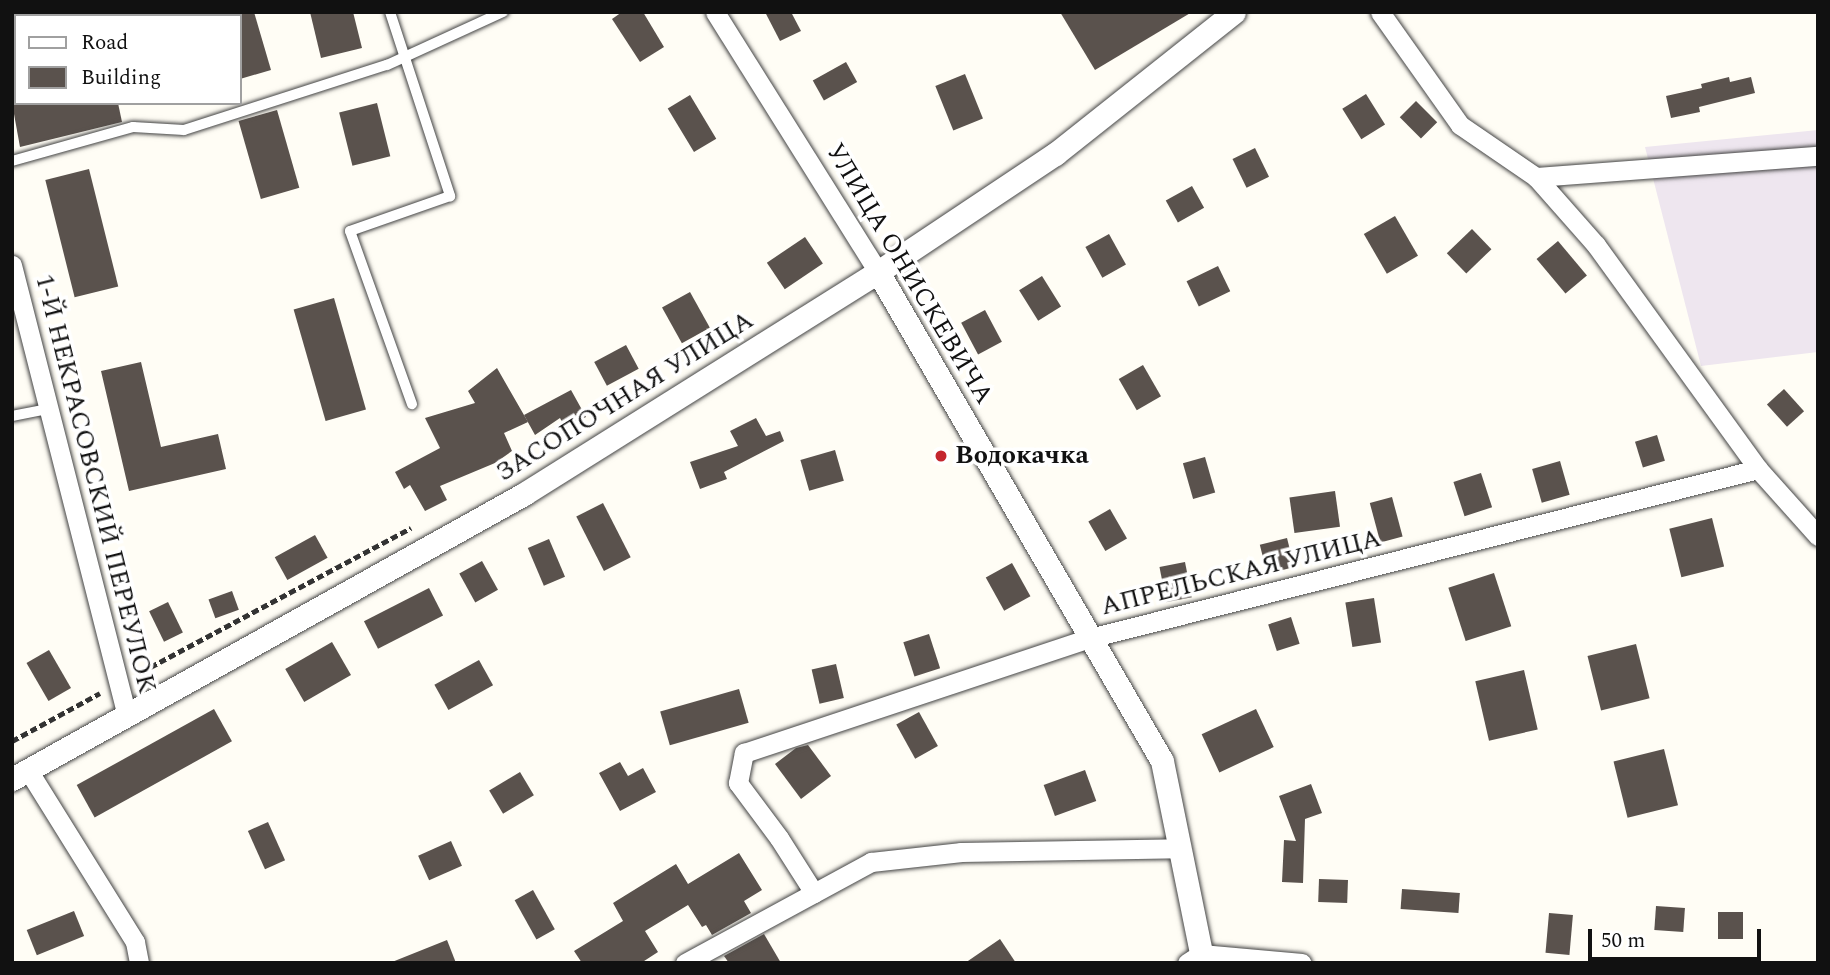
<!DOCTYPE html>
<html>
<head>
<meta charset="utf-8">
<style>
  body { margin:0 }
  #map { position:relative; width:1830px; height:975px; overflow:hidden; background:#fffdf5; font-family:Spectral,serif }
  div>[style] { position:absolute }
  .industrial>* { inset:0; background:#eee6ef }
  .building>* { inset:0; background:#5a524d; transform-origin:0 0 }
  .path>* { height:4.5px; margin-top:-2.25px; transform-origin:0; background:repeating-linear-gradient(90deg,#333 0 7px,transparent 0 10.5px) }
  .roads { filter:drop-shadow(0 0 2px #444) drop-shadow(0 0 2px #444) }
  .service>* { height:10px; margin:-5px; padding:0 5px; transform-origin:5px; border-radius:5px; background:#fff }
  .minor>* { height:19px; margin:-9.5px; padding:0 9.5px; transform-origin:9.5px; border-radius:9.5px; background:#fff }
  .tertiary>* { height:23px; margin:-11.5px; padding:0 11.5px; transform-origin:11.5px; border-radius:11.5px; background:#fff }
  .dots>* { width:19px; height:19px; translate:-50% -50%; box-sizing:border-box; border:4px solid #fff; border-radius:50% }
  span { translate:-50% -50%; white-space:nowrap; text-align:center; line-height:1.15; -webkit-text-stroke:7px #fff; paint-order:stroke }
  .street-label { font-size:26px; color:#111 }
  .poi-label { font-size:26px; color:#111; font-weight:700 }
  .left { translate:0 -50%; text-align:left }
  .frame { position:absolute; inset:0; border:14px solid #111; pointer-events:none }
  .legend { position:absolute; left:14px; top:14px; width:228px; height:91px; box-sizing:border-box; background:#fff; border:2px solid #a0a0a0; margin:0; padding:9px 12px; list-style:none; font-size:21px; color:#111 }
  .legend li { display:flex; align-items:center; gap:14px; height:35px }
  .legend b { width:35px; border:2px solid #a0a0a0 }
  .scale { position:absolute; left:1588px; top:929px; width:173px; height:32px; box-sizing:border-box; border:4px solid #111; border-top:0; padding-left:9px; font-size:21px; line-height:24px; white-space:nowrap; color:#111; -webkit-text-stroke:5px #fff; paint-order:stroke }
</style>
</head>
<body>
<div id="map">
  <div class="industrial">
    <div style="clip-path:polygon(1818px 130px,1818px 352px,1701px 366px,1645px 147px)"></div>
  </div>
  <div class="building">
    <div style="clip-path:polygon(240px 12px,254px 12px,271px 70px,240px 79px)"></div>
    <div style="clip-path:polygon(310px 12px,353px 12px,362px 48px,321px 58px)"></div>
    <div style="clip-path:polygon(622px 12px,643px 12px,664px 47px,640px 62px,612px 19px)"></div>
    <div style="clip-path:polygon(765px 12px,791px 12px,801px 31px,780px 41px)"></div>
    <div style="clip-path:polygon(1060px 12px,1192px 12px,1095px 70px)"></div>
    <div style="left:846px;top:62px;width:23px;height:38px;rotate:61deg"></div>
    <div style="left:965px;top:74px;width:48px;height:32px;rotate:68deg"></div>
    <div style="clip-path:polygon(1729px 77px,1730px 82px,1751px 77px,1755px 93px,1699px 107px,1700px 112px,1671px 118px,1666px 96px,1702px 88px,1701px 84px)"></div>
    <div style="left:1366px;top:94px;width:36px;height:28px;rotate:58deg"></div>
    <div style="left:690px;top:95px;width:51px;height:26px;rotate:59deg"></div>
    <div style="left:1416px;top:101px;width:30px;height:23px;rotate:45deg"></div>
    <div style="clip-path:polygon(12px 103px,118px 103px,122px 122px,20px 147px)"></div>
    <div style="left:377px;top:103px;width:55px;height:39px;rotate:76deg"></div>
    <div style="left:277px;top:110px;width:81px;height:40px;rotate:74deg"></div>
    <div style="left:1255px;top:148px;width:32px;height:25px;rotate:64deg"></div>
    <div style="left:89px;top:169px;width:121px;height:45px;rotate:76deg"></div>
    <div style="left:1192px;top:186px;width:25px;height:30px;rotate:61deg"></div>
    <div style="left:1395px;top:216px;width:46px;height:36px;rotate:60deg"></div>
    <div style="left:1472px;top:229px;width:28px;height:35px;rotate:46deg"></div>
    <div style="left:1109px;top:234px;width:35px;height:27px;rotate:61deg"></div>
    <div style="left:805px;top:237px;width:32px;height:46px;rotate:56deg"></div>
    <div style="left:1558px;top:241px;width:45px;height:28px;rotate:50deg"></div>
    <div style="left:1218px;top:266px;width:28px;height:35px;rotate:64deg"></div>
    <div style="left:1042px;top:276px;width:36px;height:27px;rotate:58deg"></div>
    <div style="left:690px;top:292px;width:41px;height:32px;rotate:61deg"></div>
    <div style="left:334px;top:298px;width:116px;height:42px;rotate:74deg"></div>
    <div style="left:985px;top:310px;width:36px;height:27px;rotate:62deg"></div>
    <div style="left:626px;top:345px;width:27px;height:36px;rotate:62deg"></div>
    <div style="clip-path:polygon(141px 362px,161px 447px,218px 434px,226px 469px,129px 491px,101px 371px)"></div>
    <div style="left:1143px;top:365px;width:36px;height:28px;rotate:60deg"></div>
    <div style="clip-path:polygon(497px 368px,528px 422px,504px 433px,512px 451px,495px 463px,440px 486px,447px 500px,425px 511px,410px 485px,404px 489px,395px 472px,440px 448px,425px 418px,475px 403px,468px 391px)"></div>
    <div style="left:1784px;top:389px;width:30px;height:23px;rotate:48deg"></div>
    <div style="clip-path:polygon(571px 390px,586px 417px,565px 428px,560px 418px,535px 435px,524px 415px)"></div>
    <div style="clip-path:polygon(756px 418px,766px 436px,780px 431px,784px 441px,724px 472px,727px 479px,700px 489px,690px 462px,738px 446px,730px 431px)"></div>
    <div style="left:1657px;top:435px;width:27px;height:23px;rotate:73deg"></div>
    <div style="left:835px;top:450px;width:32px;height:36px;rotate:74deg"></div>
    <div style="left:1205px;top:457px;width:37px;height:23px;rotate:74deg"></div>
    <div style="left:1560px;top:461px;width:35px;height:29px;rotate:74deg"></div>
    <div style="left:1481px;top:473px;width:36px;height:29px;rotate:72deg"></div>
    <div style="left:1335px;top:491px;width:36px;height:46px;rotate:82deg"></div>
    <div style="left:1392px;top:497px;width:41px;height:23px;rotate:75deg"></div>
    <div style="left:603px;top:503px;width:61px;height:30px;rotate:63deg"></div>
    <div style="left:1110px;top:509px;width:34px;height:25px;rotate:60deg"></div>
    <div style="left:1712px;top:518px;width:50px;height:44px;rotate:76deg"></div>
    <div style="left:315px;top:535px;width:26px;height:46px;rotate:61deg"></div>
    <div style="left:1287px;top:538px;width:30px;height:28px;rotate:76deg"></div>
    <div style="left:549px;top:539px;width:41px;height:23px;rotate:67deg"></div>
    <div style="left:482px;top:561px;width:33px;height:26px;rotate:61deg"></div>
    <div style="left:1185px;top:562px;width:36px;height:26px;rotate:79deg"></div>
    <div style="left:1012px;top:563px;width:38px;height:30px;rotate:61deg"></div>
    <div style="left:1494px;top:573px;width:56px;height:48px;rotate:72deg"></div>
    <div style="left:429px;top:588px;width:31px;height:73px;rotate:63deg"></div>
    <div style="left:232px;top:591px;width:20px;height:25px;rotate:70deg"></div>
    <div style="left:1374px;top:598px;width:45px;height:29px;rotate:81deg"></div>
    <div style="left:168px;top:602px;width:34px;height:21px;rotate:64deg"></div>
    <div style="left:1291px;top:617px;width:28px;height:24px;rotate:72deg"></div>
    <div style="left:929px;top:634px;width:36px;height:27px;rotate:72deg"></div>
    <div style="left:332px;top:642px;width:38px;height:54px;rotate:60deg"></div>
    <div style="left:1636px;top:644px;width:56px;height:50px;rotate:76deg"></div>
    <div style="left:49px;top:650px;width:44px;height:26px;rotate:60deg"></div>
    <div style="left:479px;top:660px;width:29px;height:51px;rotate:61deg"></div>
    <div style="left:836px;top:664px;width:35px;height:25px;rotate:77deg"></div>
    <div style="left:1524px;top:670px;width:61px;height:50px;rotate:77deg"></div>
    <div style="left:739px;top:689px;width:35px;height:82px;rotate:74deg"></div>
    <div style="left:214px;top:709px;width:37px;height:157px;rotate:61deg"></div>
    <div style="left:1256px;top:709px;width:42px;height:60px;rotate:65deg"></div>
    <div style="left:919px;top:712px;width:39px;height:26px;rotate:61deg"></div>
    <div style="clip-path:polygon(808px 745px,831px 776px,801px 799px,775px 764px,796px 748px)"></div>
    <div style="left:1664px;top:749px;width:58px;height:52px;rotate:76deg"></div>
    <div style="clip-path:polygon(620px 762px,628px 776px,643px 768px,656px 792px,620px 811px,599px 773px)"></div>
    <div style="left:1085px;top:770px;width:33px;height:44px;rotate:70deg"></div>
    <div style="left:520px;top:772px;width:27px;height:36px;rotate:59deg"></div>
    <div style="clip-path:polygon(1311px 784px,1322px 813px,1305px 819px,1303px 883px,1282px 882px,1284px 840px,1296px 841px,1279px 796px)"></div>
    <div style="left:268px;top:822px;width:42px;height:22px;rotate:66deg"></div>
    <div style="left:451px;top:841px;width:27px;height:36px;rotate:66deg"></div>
    <div style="clip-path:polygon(739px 853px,762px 890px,744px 901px,751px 913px,712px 935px,706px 925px,702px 927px,688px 905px,645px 931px,658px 952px,641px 963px,582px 963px,574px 951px,623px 921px,613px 903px,676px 864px,688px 884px)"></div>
    <div style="left:1319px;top:879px;width:29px;height:23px;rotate:2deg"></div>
    <div style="left:1402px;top:889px;width:58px;height:20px;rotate:4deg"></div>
    <div style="left:533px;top:890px;width:45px;height:21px;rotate:61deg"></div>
    <div style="left:1656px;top:906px;width:29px;height:24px;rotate:4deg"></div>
    <div style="left:74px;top:911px;width:27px;height:51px;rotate:68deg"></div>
    <div style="left:1718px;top:912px;width:25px;height:27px"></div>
    <div style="left:1549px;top:913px;width:24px;height:40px;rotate:5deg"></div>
    <div style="clip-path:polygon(764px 934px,781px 963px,729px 963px,724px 956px)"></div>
    <div style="clip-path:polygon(1000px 939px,1016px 963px,965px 963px)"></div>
    <div style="clip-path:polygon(447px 940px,456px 963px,392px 963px,392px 962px)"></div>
  </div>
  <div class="path">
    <div style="left:141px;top:672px;width:306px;rotate:-28.1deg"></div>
    <div style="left:12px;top:741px;width:100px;rotate:-28.6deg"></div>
  </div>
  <div class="roads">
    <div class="service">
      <div style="left:390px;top:12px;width:194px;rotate:71.9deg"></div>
      <div style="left:450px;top:196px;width:106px;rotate:160.7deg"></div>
      <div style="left:350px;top:231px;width:184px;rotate:70.3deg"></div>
      <div style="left:12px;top:161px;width:126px;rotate:-15.7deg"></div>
      <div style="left:133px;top:127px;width:51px;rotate:3.4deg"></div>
      <div style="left:184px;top:130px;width:213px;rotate:-17.8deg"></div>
      <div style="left:387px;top:65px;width:128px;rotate:-24.6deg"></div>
      <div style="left:12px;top:416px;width:37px;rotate:-11deg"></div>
    </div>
    <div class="minor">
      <div style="left:715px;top:12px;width:307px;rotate:57.9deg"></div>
      <div style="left:1380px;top:12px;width:138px;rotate:54.7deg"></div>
      <div style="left:1460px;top:125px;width:92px;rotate:34.4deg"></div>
      <div style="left:1536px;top:177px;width:91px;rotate:48.6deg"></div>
      <div style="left:1596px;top:245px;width:276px;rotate:54.1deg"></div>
      <div style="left:1758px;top:469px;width:90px;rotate:48.2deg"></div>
      <div style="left:1536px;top:177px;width:283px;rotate:-4.3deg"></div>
      <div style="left:12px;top:265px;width:464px;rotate:75.7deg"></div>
      <div style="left:28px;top:770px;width:203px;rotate:58.1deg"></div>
      <div style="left:135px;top:942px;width:21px;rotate:79deg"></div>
      <div style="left:814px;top:893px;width:65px;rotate:-122.5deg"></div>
      <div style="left:779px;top:838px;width:69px;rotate:-126.7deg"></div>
      <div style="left:738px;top:783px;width:31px;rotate:-79deg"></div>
      <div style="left:744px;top:753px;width:365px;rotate:-18.4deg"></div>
      <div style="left:1090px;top:638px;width:689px;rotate:-14.2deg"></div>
      <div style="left:685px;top:963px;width:212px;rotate:-28.5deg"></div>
      <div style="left:871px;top:862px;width:91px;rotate:-6.3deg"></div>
      <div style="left:961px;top:852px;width:219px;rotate:-1deg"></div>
      <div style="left:1187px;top:963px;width:17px;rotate:-33deg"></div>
      <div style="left:1201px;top:954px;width:101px;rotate:5.1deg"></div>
    </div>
    <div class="tertiary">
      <div style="left:878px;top:272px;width:565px;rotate:59.85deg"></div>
      <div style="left:1162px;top:761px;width:206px;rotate:78.5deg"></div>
      <div style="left:12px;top:779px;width:586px;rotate:-29.1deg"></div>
      <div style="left:524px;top:494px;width:418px;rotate:-32.1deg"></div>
      <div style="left:878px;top:272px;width:213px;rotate:-33.7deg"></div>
      <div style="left:1055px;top:154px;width:228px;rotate:-38.4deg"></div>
    </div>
  </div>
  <div class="dots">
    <div style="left:941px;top:456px;background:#c4262e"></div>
  </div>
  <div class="street-label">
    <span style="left:909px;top:274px;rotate:59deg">УЛИЦА ОНИСКЕВИЧА</span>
    <span style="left:625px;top:397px;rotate:-32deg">ЗАСОПОЧНАЯ УЛИЦА</span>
    <span style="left:95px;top:484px;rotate:76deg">1-Й НЕКРАСОВСКИЙ ПЕРЕУЛОК</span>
    <span style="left:1241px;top:573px;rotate:-14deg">АПРЕЛЬСКАЯ УЛИЦА</span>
  </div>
  <div class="poi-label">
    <span class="left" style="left:955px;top:456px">Водокачка</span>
  </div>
  <div class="frame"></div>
  <ul class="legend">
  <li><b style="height:9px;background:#fff"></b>Road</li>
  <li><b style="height:19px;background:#5a524d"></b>Building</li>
  </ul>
  <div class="scale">50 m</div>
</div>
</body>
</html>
